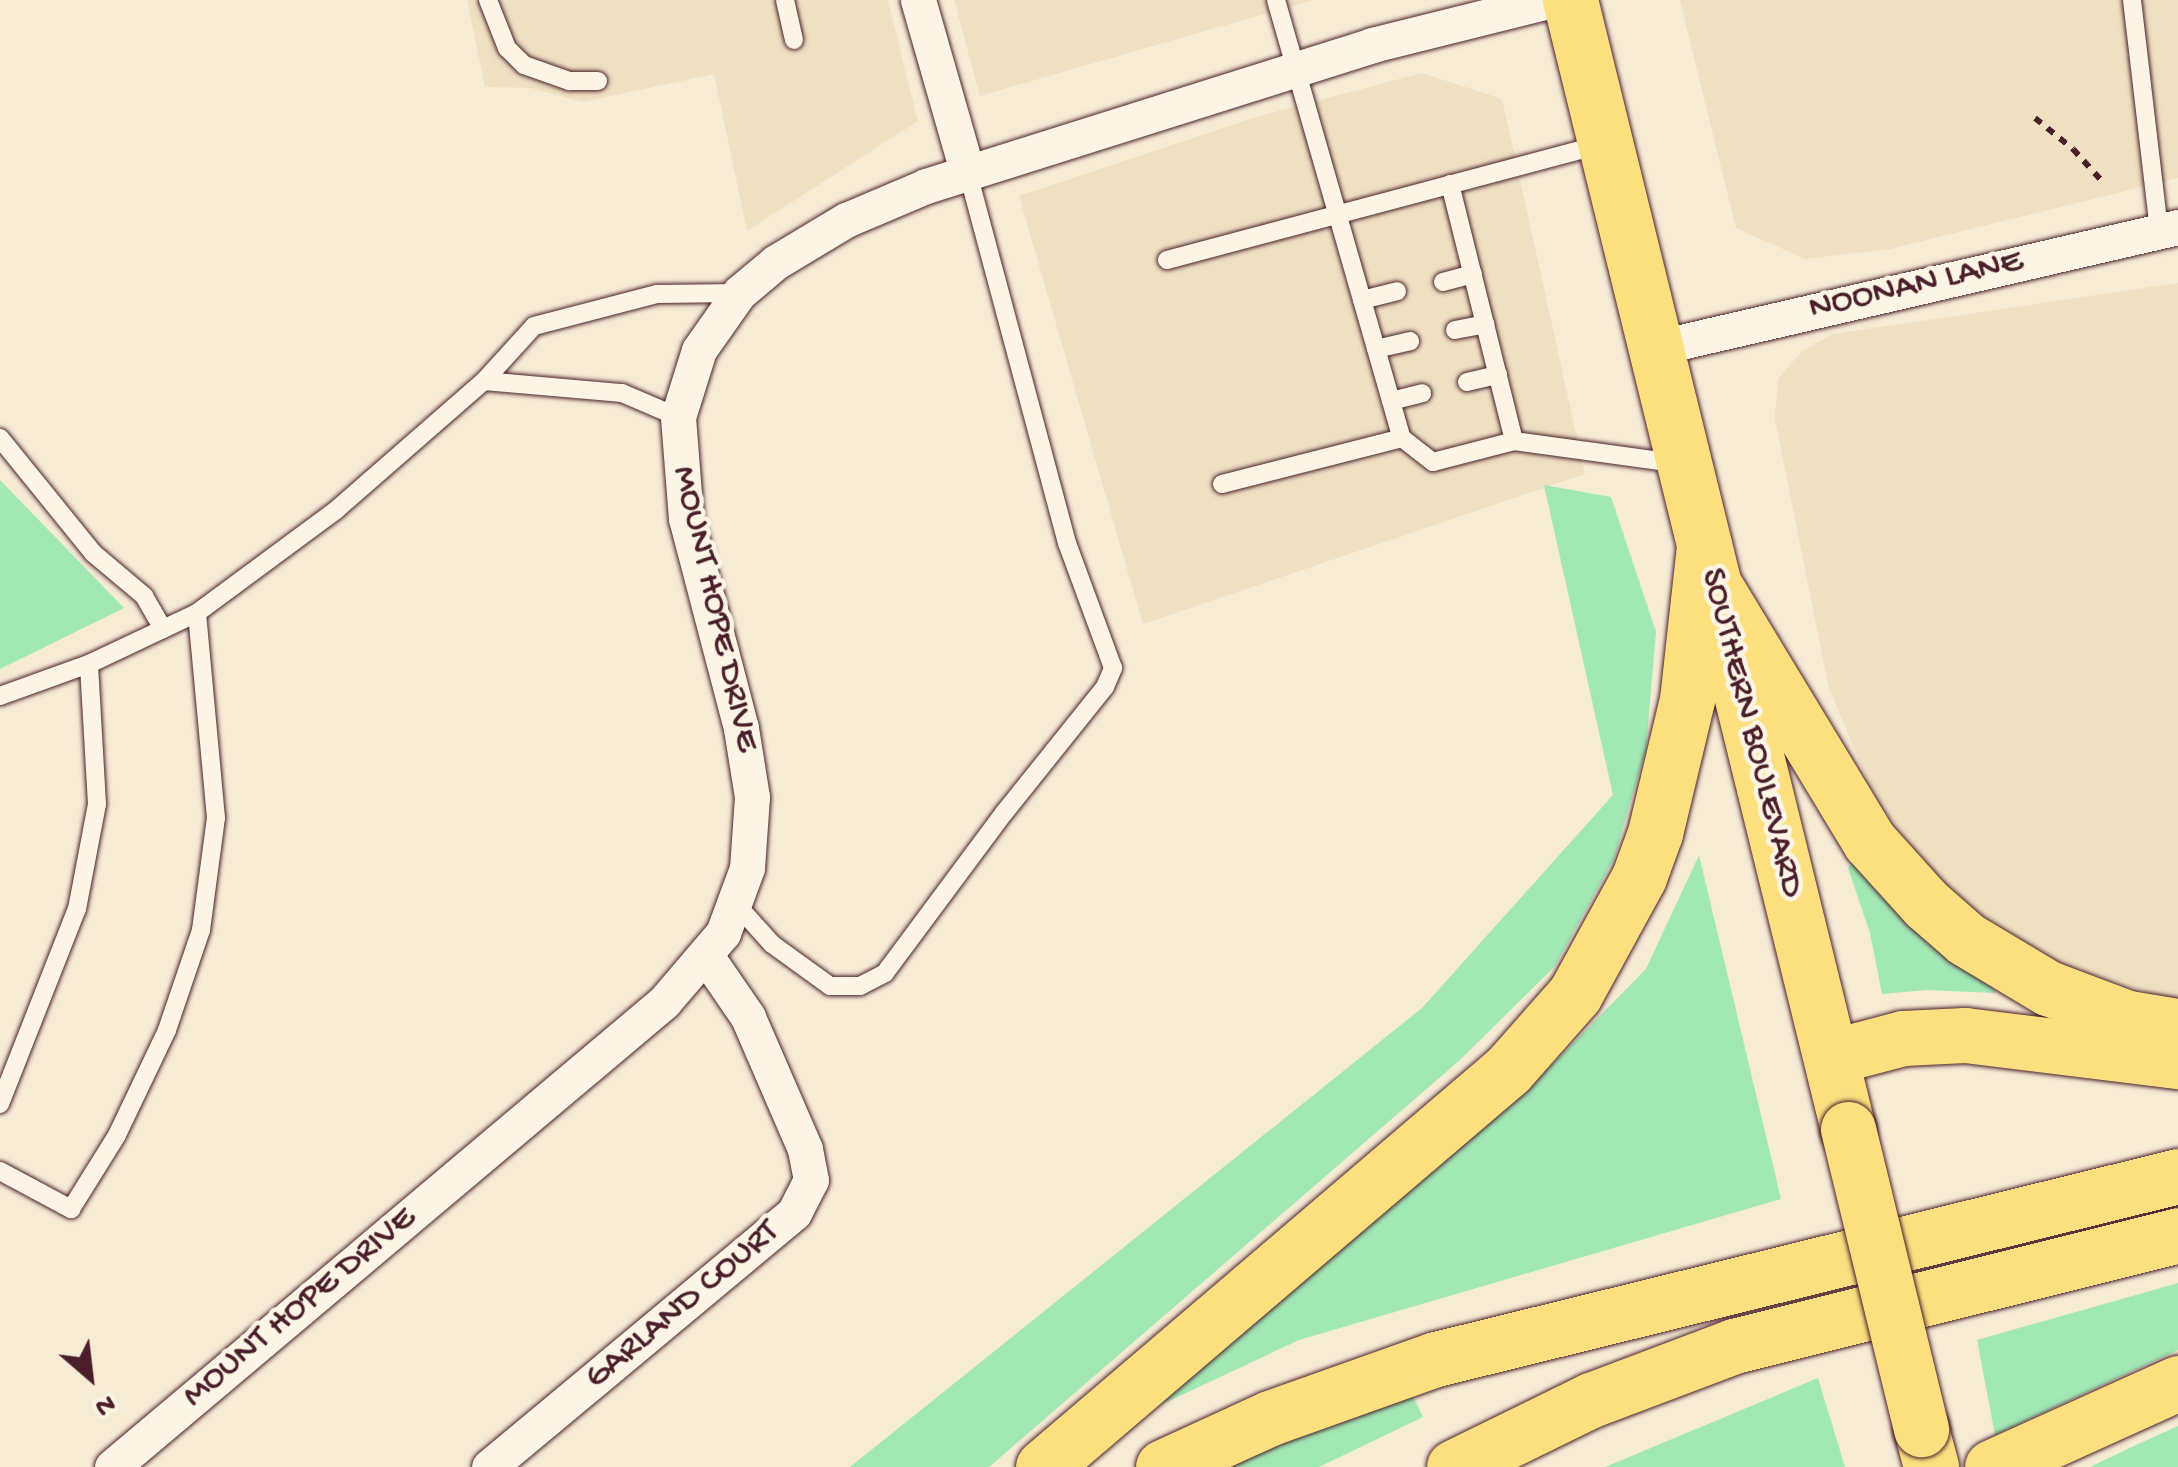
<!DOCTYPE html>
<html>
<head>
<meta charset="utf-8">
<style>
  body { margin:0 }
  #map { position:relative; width:2178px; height:1467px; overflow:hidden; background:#f6ebd5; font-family:"Gochi Hand",sans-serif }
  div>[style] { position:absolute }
  .built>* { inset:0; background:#efe0c2 }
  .green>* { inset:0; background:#a1e8b5 }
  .path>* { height:6px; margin-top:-3px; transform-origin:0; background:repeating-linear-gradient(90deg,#4a1f2b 0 8px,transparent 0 16px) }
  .roads { filter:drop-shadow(0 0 2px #4a1f2b) drop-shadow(0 0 2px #4a1f2b) }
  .lane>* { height:18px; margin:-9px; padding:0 9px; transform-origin:9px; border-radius:9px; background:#fcf5e5 }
  .street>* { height:35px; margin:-17.5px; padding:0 17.5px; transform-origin:17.5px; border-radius:17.5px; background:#fcf5e5 }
  .primary>* { height:55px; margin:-27.5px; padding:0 27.5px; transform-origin:27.5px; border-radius:27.5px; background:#fce080 }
  .highway>* { height:55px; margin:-27.5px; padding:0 27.5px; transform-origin:27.5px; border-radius:27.5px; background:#fce080 }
  .bridges { filter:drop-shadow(0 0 2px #4a1f2b) drop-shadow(0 0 2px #4a1f2b) }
  .primary-bridge>* { height:55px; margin:-27.5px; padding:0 27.5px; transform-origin:27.5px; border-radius:27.5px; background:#fce080 }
  span { translate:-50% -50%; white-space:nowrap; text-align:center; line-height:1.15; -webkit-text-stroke:9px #fcf5e5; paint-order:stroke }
  .street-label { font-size:35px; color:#4a1f2b }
  .north { position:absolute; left:40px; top:1327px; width:100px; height:100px; -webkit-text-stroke:8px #fcf5e5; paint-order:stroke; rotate:152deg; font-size:28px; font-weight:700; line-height:40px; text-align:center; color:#4a1f2b }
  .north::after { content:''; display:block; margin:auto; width:35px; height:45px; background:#4a1f2b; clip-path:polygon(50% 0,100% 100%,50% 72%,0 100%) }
</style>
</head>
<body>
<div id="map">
  <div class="built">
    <div style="clip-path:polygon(467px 0,888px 0,918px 121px,747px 231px,714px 74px,583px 102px,531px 88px,485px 87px)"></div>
    <div style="clip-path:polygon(954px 0,1313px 0,980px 96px)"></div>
    <div style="clip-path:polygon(1680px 0,2178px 0,2178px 178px,1890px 249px,1805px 259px,1736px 228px)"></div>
    <div style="clip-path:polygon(1422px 73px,1502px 99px,1585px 474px,1143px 624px,1019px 196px,1256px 117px)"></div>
    <div style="clip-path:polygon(2178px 283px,2178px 999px,2153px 995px,2059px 962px,1980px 915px,1915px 856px,1869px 784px,1829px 688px,1775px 418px,1778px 379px,1802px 351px,1833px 334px)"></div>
  </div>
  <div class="green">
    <div style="clip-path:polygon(0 480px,124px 608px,0 669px)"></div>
    <div style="clip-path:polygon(1544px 485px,1611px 497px,1656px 632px,1646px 749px,1614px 859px,1555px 966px,1460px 1060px,989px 1467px,850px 1467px,1422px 1008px,1613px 795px)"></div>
    <div style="clip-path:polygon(1699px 855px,1781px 1199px,1299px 1340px,1141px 1414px,1518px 1099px,1646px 969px)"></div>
    <div style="clip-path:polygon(1854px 860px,1993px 987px,1995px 993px,1927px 990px,1882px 994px,1870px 933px,1848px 868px)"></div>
    <div style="clip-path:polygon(2178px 1283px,2178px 1350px,1995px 1435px,1977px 1340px)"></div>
    <div style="clip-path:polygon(1818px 1378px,1845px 1467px,1605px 1467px)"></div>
    <div style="clip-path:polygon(1409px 1388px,1423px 1417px,1319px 1467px,1212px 1467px)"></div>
    <div style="clip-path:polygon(2178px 1426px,2178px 1467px,2090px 1467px,2136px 1445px)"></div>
  </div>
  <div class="path">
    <div style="left:2035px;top:118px;width:49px;rotate:39.2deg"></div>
    <div style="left:2073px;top:149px;width:42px;rotate:47.9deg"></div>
  </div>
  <div class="roads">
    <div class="lane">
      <div style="left:488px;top:0;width:52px;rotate:68.4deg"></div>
      <div style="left:507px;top:48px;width:24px;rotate:45deg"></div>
      <div style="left:524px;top:65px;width:48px;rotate:19.6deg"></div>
      <div style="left:569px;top:81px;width:29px"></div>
      <div style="left:785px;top:0;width:41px;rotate:77.3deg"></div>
      <div style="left:1276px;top:0;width:456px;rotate:74deg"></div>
      <div style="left:1402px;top:438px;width:39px;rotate:38deg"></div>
      <div style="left:1433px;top:462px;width:84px;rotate:-14.5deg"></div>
      <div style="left:1514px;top:441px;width:162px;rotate:7.8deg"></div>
      <div style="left:2132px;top:0;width:232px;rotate:83.3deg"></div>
      <div style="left:1450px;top:184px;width:265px;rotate:76deg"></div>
      <div style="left:1167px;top:260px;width:448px;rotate:-14.9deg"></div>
      <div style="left:1443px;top:282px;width:31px;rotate:-15deg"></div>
      <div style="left:1362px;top:300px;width:36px;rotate:-14deg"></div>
      <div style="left:1455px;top:330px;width:31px;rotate:-11deg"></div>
      <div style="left:1376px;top:349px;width:35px;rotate:-13deg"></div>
      <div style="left:484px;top:381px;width:139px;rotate:5deg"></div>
      <div style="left:622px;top:393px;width:61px;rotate:23.2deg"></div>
      <div style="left:1467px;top:382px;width:32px;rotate:-13deg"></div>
      <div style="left:1391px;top:401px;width:32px;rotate:-14deg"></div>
      <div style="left:0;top:438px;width:148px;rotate:51deg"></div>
      <div style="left:93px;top:553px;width:67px;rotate:40.1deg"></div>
      <div style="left:144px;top:596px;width:38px;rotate:60deg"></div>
      <div style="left:1222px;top:484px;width:186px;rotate:-14.3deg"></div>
      <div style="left:0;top:696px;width:95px;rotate:-19.8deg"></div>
      <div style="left:89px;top:664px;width:119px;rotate:-25.3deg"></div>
      <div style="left:197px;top:613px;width:173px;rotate:-36.5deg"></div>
      <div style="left:336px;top:510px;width:196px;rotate:-41.1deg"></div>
      <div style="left:484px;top:381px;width:74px;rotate:-47.7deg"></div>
      <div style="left:534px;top:326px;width:127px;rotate:-14.6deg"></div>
      <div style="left:657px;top:294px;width:82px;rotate:-0.7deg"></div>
      <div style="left:736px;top:904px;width:54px;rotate:48deg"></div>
      <div style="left:772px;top:944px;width:72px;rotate:35.9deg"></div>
      <div style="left:830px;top:986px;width:30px"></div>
      <div style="left:860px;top:986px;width:28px;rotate:-27deg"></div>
      <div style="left:885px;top:973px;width:199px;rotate:-53.4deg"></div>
      <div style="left:1004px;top:813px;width:161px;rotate:-51.3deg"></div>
      <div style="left:1105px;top:687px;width:21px;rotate:-67deg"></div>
      <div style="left:1113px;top:668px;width:133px;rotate:-110.2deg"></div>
      <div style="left:1067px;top:543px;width:385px;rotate:-105deg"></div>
      <div style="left:0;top:1104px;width:210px;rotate:-68.5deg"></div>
      <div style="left:77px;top:909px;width:107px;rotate:-79.2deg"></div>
      <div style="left:97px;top:804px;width:140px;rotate:-93.3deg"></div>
      <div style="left:0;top:1171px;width:81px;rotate:28.2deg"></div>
      <div style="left:71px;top:1209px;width:87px;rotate:-58.1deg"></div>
      <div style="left:117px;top:1135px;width:116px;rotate:-64.5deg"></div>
      <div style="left:167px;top:1030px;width:106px;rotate:-71.2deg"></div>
      <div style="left:201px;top:930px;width:113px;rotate:-82.4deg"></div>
      <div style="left:216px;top:818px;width:206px;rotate:-95.3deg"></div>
    </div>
    <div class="street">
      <div style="left:918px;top:0;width:178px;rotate:74deg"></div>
      <div style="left:1655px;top:348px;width:537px;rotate:-13.03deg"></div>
      <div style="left:112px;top:1467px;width:722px;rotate:-40.11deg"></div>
      <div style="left:664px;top:1002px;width:91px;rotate:-49.5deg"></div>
      <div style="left:723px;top:933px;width:69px;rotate:-69.7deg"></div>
      <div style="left:747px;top:868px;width:71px;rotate:-86deg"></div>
      <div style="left:752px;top:797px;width:70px;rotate:-99.1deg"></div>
      <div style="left:741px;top:728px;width:216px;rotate:-104.7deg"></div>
      <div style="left:686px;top:519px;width:102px;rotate:-94.5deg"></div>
      <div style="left:678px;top:417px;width:70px;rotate:-72.6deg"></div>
      <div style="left:699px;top:350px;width:70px;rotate:-54.9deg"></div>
      <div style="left:739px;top:293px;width:48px;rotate:-40deg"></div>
      <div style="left:776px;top:262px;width:82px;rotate:-31deg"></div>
      <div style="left:846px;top:220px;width:87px;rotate:-23deg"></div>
      <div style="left:926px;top:186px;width:468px;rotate:-17.5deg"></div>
      <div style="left:1372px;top:45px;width:186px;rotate:-14deg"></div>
      <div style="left:489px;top:1467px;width:397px;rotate:-39.8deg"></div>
      <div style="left:794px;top:1213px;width:37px;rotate:-63deg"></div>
      <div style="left:811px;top:1180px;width:32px;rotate:-101deg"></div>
      <div style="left:805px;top:1149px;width:144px;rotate:-113.4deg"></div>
      <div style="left:748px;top:1017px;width:74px;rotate:-124.5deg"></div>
    </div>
    <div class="primary">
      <div style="left:1570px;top:0;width:1163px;rotate:76.17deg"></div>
      <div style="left:1921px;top:1429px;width:39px;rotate:75deg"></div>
    </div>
    <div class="highway">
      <div style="left:1713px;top:583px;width:303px;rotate:58.8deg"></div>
      <div style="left:1870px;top:842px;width:84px;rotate:47.9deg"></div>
      <div style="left:1926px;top:904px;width:53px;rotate:41.2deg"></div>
      <div style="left:1966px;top:939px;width:96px;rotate:30.9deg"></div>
      <div style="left:2048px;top:988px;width:85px;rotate:20.6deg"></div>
      <div style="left:2128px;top:1018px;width:51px;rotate:9.1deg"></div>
      <div style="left:1831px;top:1057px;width:74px;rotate:-14.8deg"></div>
      <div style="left:1903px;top:1038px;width:62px;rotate:-2.8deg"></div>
      <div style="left:1965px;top:1035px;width:215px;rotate:7deg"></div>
      <div style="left:1043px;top:1467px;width:611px;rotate:-40.49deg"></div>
      <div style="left:1508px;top:1070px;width:101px;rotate:-48.6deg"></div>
      <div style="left:1575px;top:994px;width:133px;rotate:-61.3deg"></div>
      <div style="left:1639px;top:877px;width:47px;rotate:-70deg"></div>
      <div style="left:1655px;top:833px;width:137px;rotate:-76.5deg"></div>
      <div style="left:1687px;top:700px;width:156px;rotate:-83.7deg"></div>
      <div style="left:1163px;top:1467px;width:118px;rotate:-24.6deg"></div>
      <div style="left:1270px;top:1418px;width:176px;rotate:-19.6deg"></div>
      <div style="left:1436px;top:1359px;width:764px;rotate:-13.85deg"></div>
      <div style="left:1454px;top:1467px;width:153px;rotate:-26.1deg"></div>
      <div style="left:1591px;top:1400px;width:153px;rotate:-20.7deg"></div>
      <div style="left:1734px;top:1346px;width:458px;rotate:-14deg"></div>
      <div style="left:1992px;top:1467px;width:204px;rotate:-24.3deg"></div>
    </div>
  </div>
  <div class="bridges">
    <div class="primary-bridge">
      <div style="left:1848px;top:1129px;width:309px;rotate:76.3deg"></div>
    </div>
  </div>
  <div class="street-label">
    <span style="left:1916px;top:286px;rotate:-13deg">NOONAN LANE</span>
    <span style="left:714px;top:609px;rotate:77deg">MOUNT HOPE DRIVE</span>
    <span style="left:1751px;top:733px;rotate:76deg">SOUTHERN BOULEVARD</span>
    <span style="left:683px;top:1306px;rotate:-40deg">GARLAND COURT</span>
    <span style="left:300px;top:1308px;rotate:-40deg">MOUNT HOPE DRIVE</span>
  </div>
  <div class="north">N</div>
</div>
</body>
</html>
